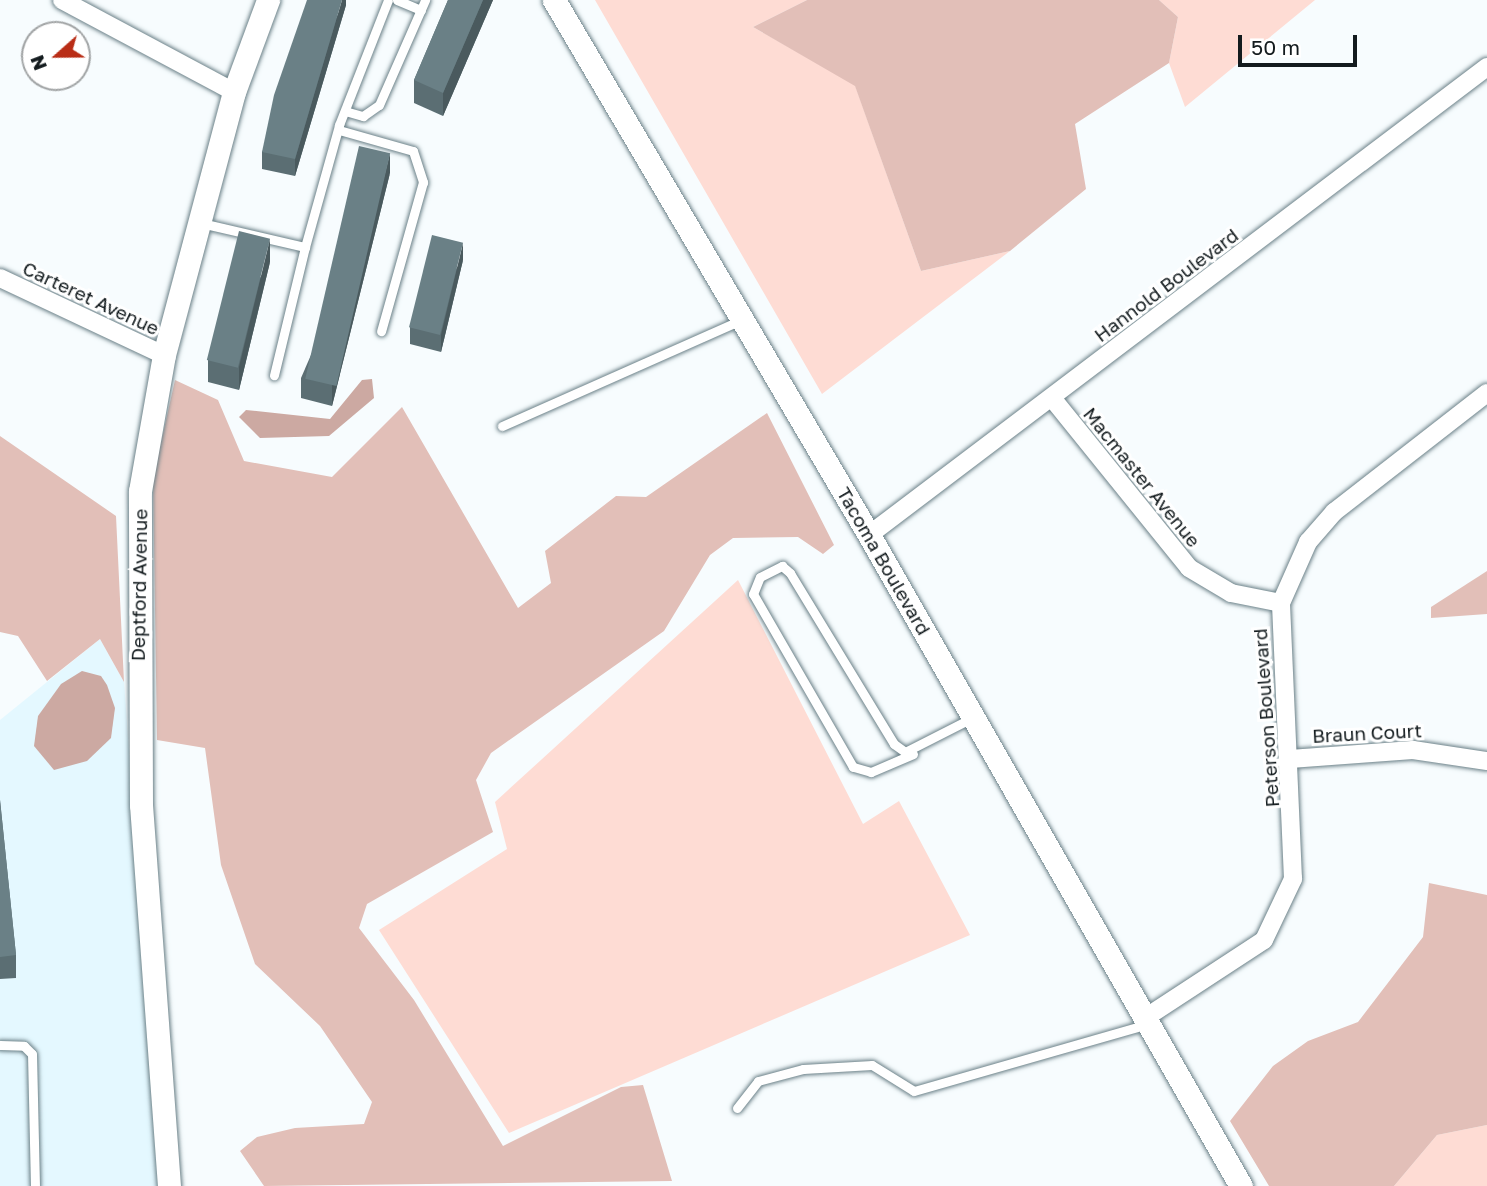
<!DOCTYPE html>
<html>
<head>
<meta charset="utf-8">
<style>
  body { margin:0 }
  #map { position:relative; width:1487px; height:1186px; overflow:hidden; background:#f7fcfe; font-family:"Golos Text",sans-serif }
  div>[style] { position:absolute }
  .built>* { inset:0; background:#e4f8ff }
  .green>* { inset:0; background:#fedcd4 }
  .forest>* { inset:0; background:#e2bfb8 }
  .water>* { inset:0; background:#cca9a2 }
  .roads { filter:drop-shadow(0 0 2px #6b8188) drop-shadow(0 0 2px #6b8188) }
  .service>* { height:9px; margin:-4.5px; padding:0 4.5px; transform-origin:4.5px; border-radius:4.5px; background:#fff }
  .minor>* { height:18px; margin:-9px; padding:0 9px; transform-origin:9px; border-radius:9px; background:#fff }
  .tertiary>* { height:23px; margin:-11.5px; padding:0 11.5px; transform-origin:11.5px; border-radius:11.5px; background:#fff }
  .wall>* { inset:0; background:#5b6e73 }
  .shaded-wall>* { inset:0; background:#4a5a5e }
  .building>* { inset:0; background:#6a8086; transform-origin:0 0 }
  span { translate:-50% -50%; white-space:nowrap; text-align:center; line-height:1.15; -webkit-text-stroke:6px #fff; paint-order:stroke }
  .street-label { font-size:19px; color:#131b1e }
  .north { position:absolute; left:21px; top:21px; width:70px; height:70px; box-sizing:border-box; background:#fff; border:2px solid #a1a4a5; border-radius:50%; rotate:249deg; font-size:19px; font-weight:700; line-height:28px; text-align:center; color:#131b1e }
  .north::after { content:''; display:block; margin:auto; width:24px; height:32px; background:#b92d16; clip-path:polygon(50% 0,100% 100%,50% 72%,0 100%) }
  .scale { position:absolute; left:1238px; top:35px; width:119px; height:32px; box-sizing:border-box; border:4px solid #131b1e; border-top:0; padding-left:9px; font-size:21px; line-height:24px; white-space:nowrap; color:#131b1e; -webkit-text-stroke:5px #fff; paint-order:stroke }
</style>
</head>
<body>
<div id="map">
  <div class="built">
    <div style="clip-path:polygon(100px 639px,124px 682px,161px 1186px,0 1186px,0 720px)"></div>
  </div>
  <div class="green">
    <div style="clip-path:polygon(595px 0,807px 0,753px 27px,855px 85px,921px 271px,1010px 251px,822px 394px)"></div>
    <div style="clip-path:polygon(1159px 0,1315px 0,1185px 107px,1169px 63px,1178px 17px)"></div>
    <div style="clip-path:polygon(738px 580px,863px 824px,899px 801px,970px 935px,509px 1133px,379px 930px,507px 849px,495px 802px)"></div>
    <div style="clip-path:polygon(1487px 1125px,1487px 1186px,1394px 1186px,1437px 1135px)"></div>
  </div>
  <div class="forest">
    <div style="clip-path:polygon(807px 0,1159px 0,1178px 17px,1169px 63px,1075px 124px,1086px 189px,1010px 251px,921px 271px,855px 86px,753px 27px)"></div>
    <div style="clip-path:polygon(175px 380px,218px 400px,244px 461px,332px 477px,402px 407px,518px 608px,551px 583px,545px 551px,616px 496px,646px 497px,767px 413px,834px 545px,823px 554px,798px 537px,733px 538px,710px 555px,664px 631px,491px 753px,476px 780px,493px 832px,367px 904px,359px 928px,414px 1000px,503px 1146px,621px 1087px,643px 1085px,672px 1181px,264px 1186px,240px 1151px,257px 1137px,295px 1128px,364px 1124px,372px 1102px,320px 1026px,255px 964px,221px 865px,205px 748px,157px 740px,153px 478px)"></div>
    <div style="clip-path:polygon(0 436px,116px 516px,124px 682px,100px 639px,47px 681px,18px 636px,0 632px)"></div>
    <div style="clip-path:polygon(1487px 571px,1487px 614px,1431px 618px,1431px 607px)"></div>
    <div style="clip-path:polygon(1429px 883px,1487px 895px,1487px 1125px,1437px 1135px,1394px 1186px,1269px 1186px,1230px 1121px,1273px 1066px,1308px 1041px,1358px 1022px,1423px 937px)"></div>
  </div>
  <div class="water">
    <div style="clip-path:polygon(372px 379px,374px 398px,329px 436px,260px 438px,239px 417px,246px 410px,330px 419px,362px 380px)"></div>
    <div style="clip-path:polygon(82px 671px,101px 676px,107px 685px,115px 708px,111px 738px,87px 761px,54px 770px,34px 746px,38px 716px,61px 684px)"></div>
  </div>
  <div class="roads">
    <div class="service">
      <div style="left:397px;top:0;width:26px;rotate:23deg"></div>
      <div style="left:345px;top:111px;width:19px;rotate:16deg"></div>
      <div style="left:363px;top:116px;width:19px;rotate:-35deg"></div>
      <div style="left:379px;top:105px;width:115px;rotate:-66.3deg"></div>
      <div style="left:339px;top:130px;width:77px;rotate:15.8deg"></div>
      <div style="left:413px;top:151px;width:33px;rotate:72deg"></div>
      <div style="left:423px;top:182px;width:155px;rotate:105.7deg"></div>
      <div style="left:201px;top:223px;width:107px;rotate:13deg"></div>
      <div style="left:305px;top:247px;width:132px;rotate:103.6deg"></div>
      <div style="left:305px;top:247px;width:127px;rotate:-74.4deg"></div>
      <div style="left:339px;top:125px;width:134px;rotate:-68.6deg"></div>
      <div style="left:502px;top:426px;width:261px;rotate:-23.9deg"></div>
      <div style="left:913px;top:754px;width:46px;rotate:156.8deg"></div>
      <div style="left:871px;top:772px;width:19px;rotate:-164deg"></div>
      <div style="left:853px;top:767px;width:200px;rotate:-120deg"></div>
      <div style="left:753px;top:594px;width:18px;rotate:-68deg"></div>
      <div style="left:760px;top:577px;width:25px;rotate:-27deg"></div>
      <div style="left:782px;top:566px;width:11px;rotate:41deg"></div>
      <div style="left:790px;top:573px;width:200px;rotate:58.7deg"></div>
      <div style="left:894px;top:744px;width:14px;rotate:36deg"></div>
      <div style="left:905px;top:752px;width:75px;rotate:-26.9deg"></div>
      <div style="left:0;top:1045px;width:24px;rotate:2deg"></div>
      <div style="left:24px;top:1046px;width:11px;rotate:45deg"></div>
      <div style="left:32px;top:1054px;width:132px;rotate:88.7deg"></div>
      <div style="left:737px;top:1108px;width:34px;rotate:-52deg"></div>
      <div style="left:758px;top:1081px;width:47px;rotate:-14.9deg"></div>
      <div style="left:803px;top:1069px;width:69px;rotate:-3.3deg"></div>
      <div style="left:872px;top:1065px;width:49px;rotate:31.8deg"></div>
      <div style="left:914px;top:1091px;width:242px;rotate:-16deg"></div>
    </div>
    <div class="minor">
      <div style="left:62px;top:0;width:195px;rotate:28.1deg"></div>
      <div style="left:0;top:278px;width:181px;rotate:25.2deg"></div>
      <div style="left:1052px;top:398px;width:218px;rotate:51.1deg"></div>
      <div style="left:1189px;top:568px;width:49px;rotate:30.8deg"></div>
      <div style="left:1231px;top:593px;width:51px;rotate:11.3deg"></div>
      <div style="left:869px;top:535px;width:775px;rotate:-37.14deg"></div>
      <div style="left:1290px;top:759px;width:123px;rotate:-4.2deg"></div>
      <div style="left:1413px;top:750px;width:75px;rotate:8.5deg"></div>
      <div style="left:1145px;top:1018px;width:142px;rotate:-33.2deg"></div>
      <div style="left:1264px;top:940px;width:68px;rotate:-64.6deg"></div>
      <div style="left:1293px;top:879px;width:276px;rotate:-92.5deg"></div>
      <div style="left:1281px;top:603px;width:67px;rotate:-66.1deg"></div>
      <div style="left:1308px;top:542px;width:40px;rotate:-49deg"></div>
      <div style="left:1334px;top:512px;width:194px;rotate:-37.9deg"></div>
    </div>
    <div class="tertiary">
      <div style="left:554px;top:0;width:621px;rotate:59.51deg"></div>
      <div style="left:869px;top:535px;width:750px;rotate:60.26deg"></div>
      <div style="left:169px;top:1186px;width:382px;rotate:-94.2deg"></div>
      <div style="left:141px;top:805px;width:314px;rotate:-90.2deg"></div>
      <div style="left:140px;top:491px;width:138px;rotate:-80deg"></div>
      <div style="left:164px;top:355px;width:272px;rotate:-75.1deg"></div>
      <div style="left:234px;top:92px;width:98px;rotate:-69.7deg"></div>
    </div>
  </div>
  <div class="wall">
    <div style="clip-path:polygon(346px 0,346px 5px,295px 176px,262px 169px,262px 152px)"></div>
    <div style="clip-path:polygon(448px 0,493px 0,443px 116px,414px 103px,414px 80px)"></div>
    <div style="clip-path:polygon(390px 173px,332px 406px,301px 398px,301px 378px)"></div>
    <div style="clip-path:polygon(463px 260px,441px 352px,410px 344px,410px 327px)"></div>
    <div style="clip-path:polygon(270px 262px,239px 390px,208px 382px,208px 360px)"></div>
    <div style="clip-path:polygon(0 800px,16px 955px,16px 978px,0 979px)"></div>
  </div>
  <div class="shaded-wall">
    <div style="clip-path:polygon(342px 0,346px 0,346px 5px,295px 176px,295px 159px)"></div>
    <div style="clip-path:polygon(483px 0,493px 0,443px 116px,443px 93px)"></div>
    <div style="clip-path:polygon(390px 153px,390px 173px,332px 406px,332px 386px)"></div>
    <div style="clip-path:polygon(270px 239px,270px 262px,239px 390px,239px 367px)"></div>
    <div style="clip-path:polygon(463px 243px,463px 260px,441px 352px,441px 335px)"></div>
  </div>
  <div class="building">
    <div style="clip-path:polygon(307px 0,342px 0,295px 159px,262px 152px,274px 95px)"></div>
    <div style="clip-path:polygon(448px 0,483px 0,443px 93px,414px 80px)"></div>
    <div style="left:359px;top:146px;width:32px;height:239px;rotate:13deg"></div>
    <div style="left:239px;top:231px;width:32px;height:133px;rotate:14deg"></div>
    <div style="left:432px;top:235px;width:32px;height:95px;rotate:14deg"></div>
    <div style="clip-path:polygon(0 800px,16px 955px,0 957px)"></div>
  </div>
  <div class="street-label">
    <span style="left:1166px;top:285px;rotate:-37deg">Hannold Boulevard</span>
    <span style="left:91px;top:298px;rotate:25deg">Carteret Avenue</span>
    <span style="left:1142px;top:477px;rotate:51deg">Macmaster Avenue</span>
    <span style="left:884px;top:561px;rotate:60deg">Tacoma Boulevard</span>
    <span style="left:139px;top:585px;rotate:-89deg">Deptford Avenue</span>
    <span style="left:1266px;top:718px;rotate:-94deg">Peterson Boulevard</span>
    <span style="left:1367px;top:733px;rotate:-3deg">Braun Court</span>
  </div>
  <div class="north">N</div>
  <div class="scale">50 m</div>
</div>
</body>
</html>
